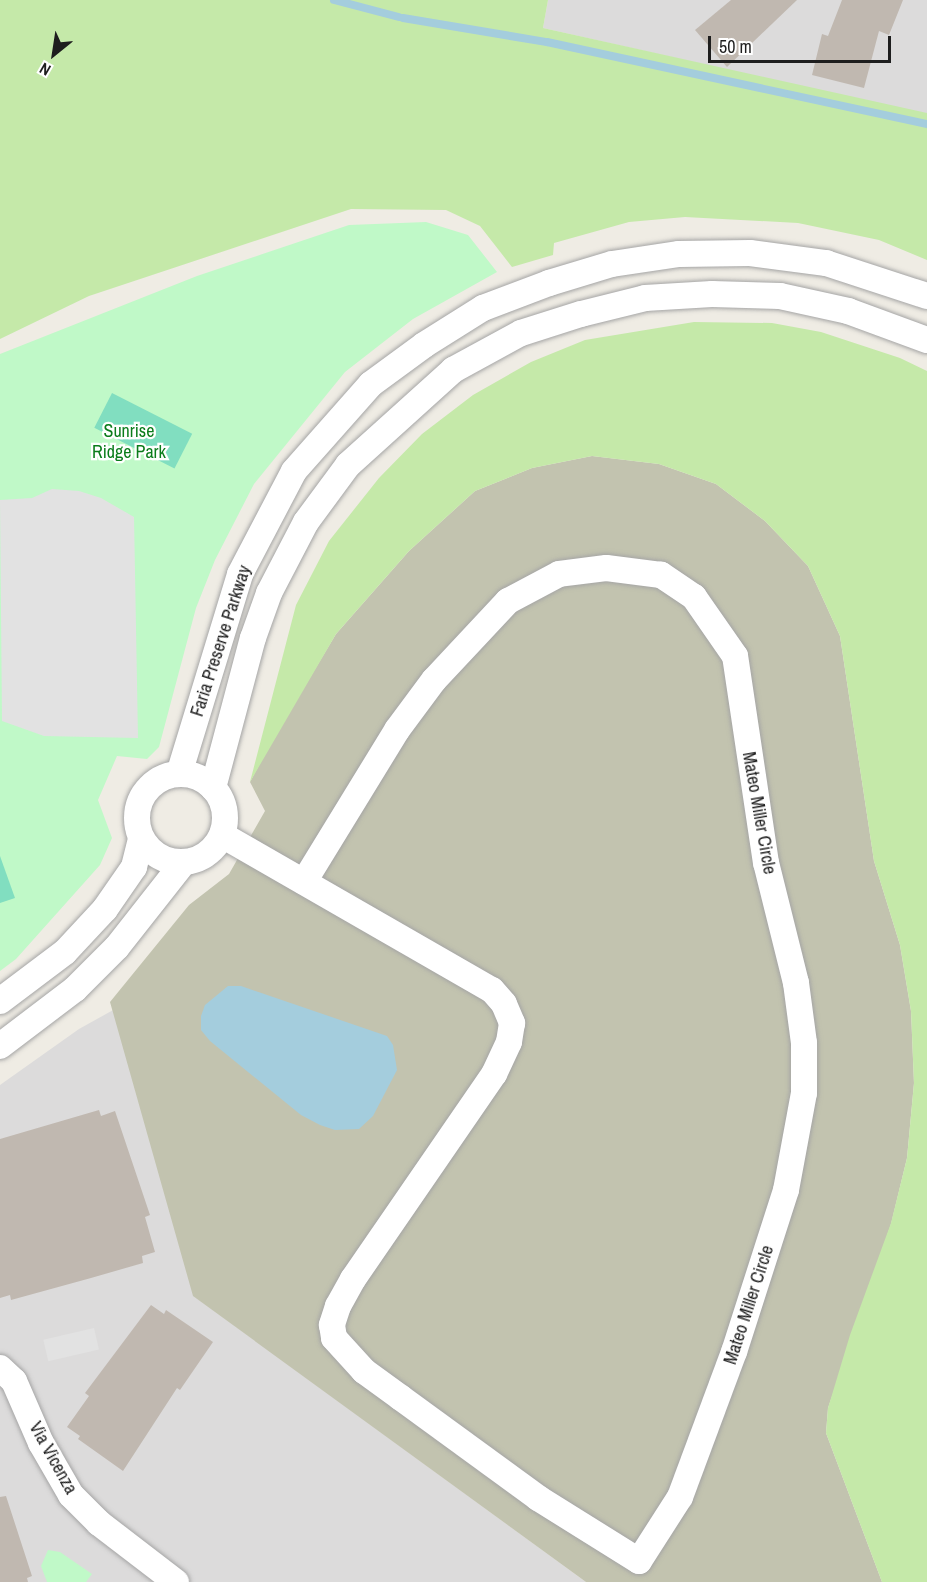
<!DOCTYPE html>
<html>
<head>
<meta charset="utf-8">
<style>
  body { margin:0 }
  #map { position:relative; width:927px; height:1582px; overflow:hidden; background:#efece4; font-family:"Archivo Narrow",sans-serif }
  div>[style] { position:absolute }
  .residential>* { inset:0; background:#dcdbdb }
  .construction>* { inset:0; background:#c2c3af }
  .grass>* { inset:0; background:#c5e9a9 }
  .park>* { inset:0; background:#c0f9c8 }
  .pitch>* { inset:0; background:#81dec0; transform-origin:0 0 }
  .parking>* { inset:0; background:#e2e2e2; transform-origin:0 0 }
  .water>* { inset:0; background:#a4cddd }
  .stream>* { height:8px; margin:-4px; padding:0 4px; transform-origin:4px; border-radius:4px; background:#a4cddd }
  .building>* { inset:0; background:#c0b8b0 }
  .roads { filter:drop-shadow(0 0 2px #a5a5a5) drop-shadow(0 0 2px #a5a5a5) }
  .minor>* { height:26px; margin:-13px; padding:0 13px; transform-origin:13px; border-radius:13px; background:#fff }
  .minor>.ring { margin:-13px; padding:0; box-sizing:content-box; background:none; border:26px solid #fff; border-radius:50% }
  span { translate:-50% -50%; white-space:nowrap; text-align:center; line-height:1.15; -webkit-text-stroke:4.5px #fff; paint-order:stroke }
  .park-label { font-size:18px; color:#0b7c1b }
  .street-label { font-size:18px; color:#1e1e1e }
  .north { position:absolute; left:24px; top:24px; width:60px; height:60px; -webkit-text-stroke:4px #fff; paint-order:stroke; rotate:210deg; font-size:16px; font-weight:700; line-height:24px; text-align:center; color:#1e1e1e }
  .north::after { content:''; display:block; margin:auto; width:21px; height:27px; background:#1e1e1e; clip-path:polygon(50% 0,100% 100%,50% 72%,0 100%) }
  .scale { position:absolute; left:708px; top:36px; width:183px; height:27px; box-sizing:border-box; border:3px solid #1e1e1e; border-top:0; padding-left:8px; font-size:18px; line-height:21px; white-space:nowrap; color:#1e1e1e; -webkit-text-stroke:4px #fff; paint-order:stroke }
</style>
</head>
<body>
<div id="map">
  <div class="residential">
    <div style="clip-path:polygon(548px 0,927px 0,927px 115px,543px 28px)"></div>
    <div style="clip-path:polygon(115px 1009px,194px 1296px,586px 1582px,0 1582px,0 1085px,79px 1029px)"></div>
  </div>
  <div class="construction">
    <div style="clip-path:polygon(592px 456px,659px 464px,716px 484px,765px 521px,808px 566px,840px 636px,874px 861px,900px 945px,911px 1011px,914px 1083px,907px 1158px,891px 1224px,828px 1408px,826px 1433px,882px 1582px,586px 1582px,193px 1296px,110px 1002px,189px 905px,229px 874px,265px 811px,250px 782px,272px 741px,336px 634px,409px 551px,475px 491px,532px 468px)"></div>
  </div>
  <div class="grass">
    <div style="clip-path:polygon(0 0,548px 0,543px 28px,927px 113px,927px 260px,879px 240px,798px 223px,685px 217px,629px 222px,554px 243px,553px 255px,512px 267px,480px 226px,446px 210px,351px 209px,89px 296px,0 339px)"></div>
    <div style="clip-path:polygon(694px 322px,772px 323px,821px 332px,900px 358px,927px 371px,927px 1582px,882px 1582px,826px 1433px,828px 1408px,850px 1335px,891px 1223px,907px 1158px,914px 1083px,911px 1011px,900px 945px,874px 861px,840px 636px,808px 566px,765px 521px,716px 484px,659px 464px,592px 456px,532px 468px,475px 491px,409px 551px,336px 634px,250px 782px,296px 605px,329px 541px,379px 478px,422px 434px,473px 395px,531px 362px,585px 340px)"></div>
  </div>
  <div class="park">
    <div style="clip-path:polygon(426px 222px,468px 235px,497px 272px,413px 319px,345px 372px,254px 484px,215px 560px,196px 608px,159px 747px,147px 759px,117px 756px,98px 800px,112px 838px,100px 865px,16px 959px,0 971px,0 354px,197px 276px,349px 225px)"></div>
    <div style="clip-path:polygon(48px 1550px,60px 1552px,92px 1574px,86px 1582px,47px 1582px,41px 1566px)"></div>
  </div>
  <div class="pitch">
    <div style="left:112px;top:393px;width:90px;height:39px;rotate:27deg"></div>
    <div style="clip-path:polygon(0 856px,15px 898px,0 903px)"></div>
  </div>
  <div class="parking">
    <div style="clip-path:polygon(52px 489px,79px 491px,101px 498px,134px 517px,138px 738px,44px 736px,2px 721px,0 500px,32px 498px)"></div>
    <div style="left:94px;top:1328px;width:22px;height:52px;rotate:77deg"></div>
  </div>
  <div class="water">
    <div style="clip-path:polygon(228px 986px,241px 986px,387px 1036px,393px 1045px,397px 1070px,373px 1116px,359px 1129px,335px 1130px,320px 1125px,301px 1115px,210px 1041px,201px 1030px,201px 1016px,205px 1005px)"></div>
  </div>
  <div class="stream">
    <div style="left:334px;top:0;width:67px;rotate:14.7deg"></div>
    <div style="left:403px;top:18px;width:146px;rotate:9.5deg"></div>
    <div style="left:547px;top:42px;width:389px;rotate:12.2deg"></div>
  </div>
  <div class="building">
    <div style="clip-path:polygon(731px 0,797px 0,727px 67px,695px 30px)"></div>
    <div style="clip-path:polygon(842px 0,903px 0,889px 35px,879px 31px,864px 88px,812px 75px,822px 34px,828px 36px)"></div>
    <div style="clip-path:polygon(99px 1110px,101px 1116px,115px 1111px,150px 1215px,145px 1217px,155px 1252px,142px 1256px,143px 1263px,91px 1278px,11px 1300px,10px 1295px,0 1298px,0 1139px)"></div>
    <div style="clip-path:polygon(151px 1305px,164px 1314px,166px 1310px,213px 1342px,180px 1390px,177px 1388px,123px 1471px,78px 1439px,80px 1436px,67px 1427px,89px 1396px,85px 1393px)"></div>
    <div style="clip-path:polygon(6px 1496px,32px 1576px,27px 1578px,28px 1582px,0 1582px,0 1497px)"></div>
  </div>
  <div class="roads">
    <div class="minor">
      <div class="ring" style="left:137px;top:774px;width:62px;height:62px"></div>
      <div style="left:179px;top:774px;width:209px;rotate:-73deg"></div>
      <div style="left:240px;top:574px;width:116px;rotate:-62.3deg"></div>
      <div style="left:294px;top:471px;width:116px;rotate:-48.5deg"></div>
      <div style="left:371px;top:384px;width:66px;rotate:-36.3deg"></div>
      <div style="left:424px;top:345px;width:70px;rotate:-32.1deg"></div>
      <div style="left:483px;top:308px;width:71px;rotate:-20.7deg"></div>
      <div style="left:549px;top:283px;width:66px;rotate:-16.8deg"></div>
      <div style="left:612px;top:264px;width:68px;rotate:-8.5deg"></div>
      <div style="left:679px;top:254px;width:71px;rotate:-0.8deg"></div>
      <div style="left:750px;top:253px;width:77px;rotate:7.5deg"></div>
      <div style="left:826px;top:263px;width:106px;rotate:18.1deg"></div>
      <div style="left:213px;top:788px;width:155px;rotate:-75.1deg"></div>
      <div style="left:253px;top:638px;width:48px;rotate:-70.4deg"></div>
      <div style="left:269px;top:593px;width:80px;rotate:-62.5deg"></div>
      <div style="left:306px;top:522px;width:71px;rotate:-53.6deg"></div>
      <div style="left:348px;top:465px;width:142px;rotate:-42.1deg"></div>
      <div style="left:453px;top:370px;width:77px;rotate:-28.6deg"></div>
      <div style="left:521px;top:333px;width:63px;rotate:-17.6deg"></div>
      <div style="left:581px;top:314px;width:66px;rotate:-14deg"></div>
      <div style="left:645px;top:298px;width:67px;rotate:-3.4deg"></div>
      <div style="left:712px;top:294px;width:68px;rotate:1.7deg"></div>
      <div style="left:780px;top:296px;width:70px;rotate:12.4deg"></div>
      <div style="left:848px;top:311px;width:84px;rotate:20.2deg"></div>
      <div style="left:222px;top:835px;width:311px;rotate:29.9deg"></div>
      <div style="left:492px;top:990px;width:18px;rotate:49deg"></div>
      <div style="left:504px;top:1004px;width:21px;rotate:67deg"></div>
      <div style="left:512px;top:1023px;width:19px;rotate:99deg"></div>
      <div style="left:509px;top:1042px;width:35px;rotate:115deg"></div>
      <div style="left:494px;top:1074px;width:249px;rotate:124.5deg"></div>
      <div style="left:353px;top:1279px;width:31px;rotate:119deg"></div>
      <div style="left:338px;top:1306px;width:20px;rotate:108deg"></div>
      <div style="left:332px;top:1325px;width:13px;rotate:81deg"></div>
      <div style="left:334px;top:1338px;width:45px;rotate:47.7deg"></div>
      <div style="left:364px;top:1371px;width:46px;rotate:36.1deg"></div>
      <div style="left:401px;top:1398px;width:170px;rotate:36.1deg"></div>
      <div style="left:538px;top:1498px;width:119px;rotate:32deg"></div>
      <div style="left:639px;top:1561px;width:76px;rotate:-57.4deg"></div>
      <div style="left:680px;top:1497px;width:155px;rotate:-69.6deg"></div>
      <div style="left:734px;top:1352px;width:170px;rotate:-72.2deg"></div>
      <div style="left:786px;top:1190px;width:99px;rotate:-79.5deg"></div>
      <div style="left:804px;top:1093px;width:50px;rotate:-90deg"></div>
      <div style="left:804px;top:1043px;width:61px;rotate:-97.6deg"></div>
      <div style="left:796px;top:983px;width:124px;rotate:-104deg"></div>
      <div style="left:766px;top:863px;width:209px;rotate:-98.5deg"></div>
      <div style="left:735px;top:656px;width:72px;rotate:-124.8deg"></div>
      <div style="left:694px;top:597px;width:40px;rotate:-146deg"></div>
      <div style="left:661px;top:575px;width:55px;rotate:-172.7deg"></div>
      <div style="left:606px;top:568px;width:47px;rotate:172.7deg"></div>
      <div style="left:559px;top:574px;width:58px;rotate:152.1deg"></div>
      <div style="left:508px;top:601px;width:108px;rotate:133.1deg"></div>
      <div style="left:434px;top:680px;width:62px;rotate:126.5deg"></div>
      <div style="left:397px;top:730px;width:178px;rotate:121.5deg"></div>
      <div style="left:0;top:1001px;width:81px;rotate:-37deg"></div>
      <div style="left:65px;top:952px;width:59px;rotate:-47.1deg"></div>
      <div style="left:105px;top:909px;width:51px;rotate:-55.4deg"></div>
      <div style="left:134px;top:867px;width:30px;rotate:-76deg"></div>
      <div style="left:0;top:1046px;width:94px;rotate:-37.2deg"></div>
      <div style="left:75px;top:989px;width:59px;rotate:-45deg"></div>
      <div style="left:117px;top:947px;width:107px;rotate:-51.8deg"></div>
      <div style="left:0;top:1368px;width:19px;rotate:43deg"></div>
      <div style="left:14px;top:1381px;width:68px;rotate:66.5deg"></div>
      <div style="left:41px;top:1443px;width:60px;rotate:60deg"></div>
      <div style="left:71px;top:1495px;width:40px;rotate:45deg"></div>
      <div style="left:99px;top:1523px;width:97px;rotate:37.5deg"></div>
    </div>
  </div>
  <div class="park-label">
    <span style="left:129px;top:442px">Sunrise<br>Ridge Park</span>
  </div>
  <div class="street-label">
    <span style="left:221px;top:641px;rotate:-72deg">Faria Preserve Parkway</span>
    <span style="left:759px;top:813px;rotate:80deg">Mateo Miller Circle</span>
    <span style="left:749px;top:1305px;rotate:-72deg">Mateo Miller Circle</span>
    <span style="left:53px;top:1458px;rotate:61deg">Via Vicenza</span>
  </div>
  <div class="north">N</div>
  <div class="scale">50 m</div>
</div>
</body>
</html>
